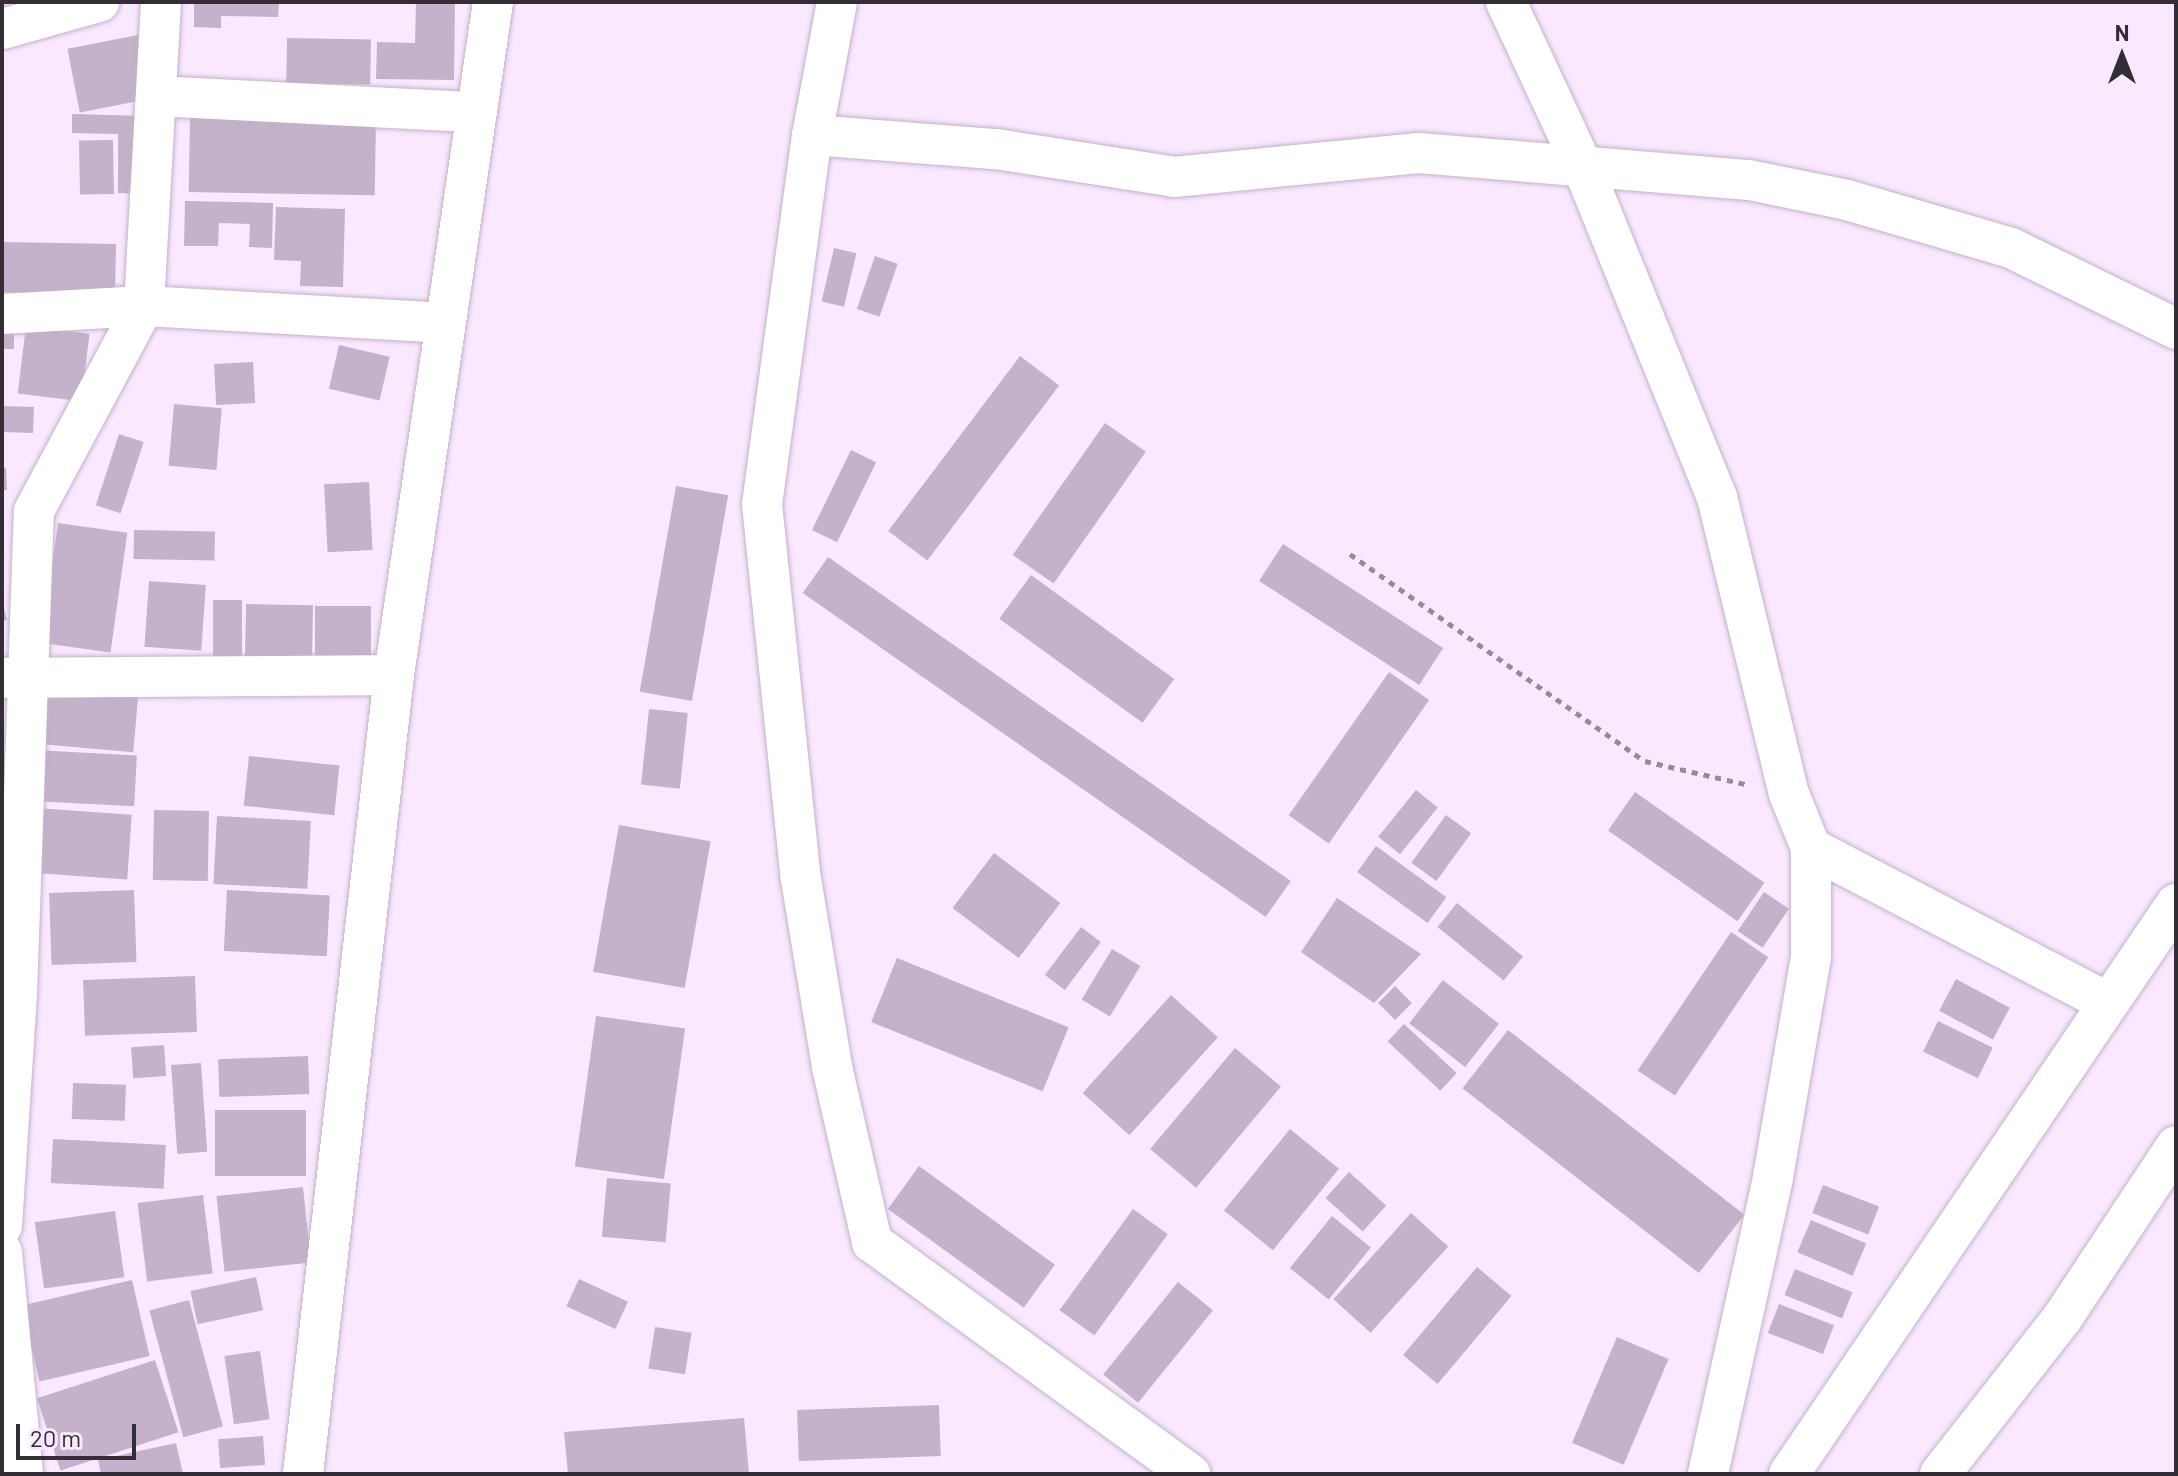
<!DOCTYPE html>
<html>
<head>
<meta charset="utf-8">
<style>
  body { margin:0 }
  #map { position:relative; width:2178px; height:1476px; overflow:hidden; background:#f9e8ff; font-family:Barlow,sans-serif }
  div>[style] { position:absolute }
  .building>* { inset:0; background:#c3b2c9; transform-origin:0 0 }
  .path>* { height:5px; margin-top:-2.5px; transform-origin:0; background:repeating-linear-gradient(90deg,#968a9a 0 6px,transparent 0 12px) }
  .roads { filter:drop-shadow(0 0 2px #c2b2c8) drop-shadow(0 0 2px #c2b2c8) }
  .minor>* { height:40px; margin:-20px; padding:0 20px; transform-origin:20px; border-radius:20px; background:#fff }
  span { translate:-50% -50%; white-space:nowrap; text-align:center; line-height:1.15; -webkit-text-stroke:7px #f9e8ff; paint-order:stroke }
  .frame { position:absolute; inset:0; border:4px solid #332d36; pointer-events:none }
  .north { position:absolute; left:2082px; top:16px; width:80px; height:80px; -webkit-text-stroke:6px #f9e8ff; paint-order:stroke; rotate:0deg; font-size:22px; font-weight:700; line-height:32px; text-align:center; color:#332d36 }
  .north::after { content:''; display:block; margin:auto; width:28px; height:36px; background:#332d36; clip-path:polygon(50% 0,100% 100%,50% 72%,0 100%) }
  .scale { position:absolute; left:16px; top:1424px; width:120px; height:36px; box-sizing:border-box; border:4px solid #332d36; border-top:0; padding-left:10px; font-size:24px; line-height:28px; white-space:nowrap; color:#332d36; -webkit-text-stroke:6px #f9e8ff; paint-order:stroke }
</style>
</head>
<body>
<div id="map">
  <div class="building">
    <div style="clip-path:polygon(194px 2px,279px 2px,278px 17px,221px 16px,221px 28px,194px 27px)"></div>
    <div style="clip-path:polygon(416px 2px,455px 2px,454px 80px,376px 79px,377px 42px,415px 43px)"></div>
    <div style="left:143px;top:34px;width:65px;height:77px;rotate:79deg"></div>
    <div style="left:287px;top:38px;width:84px;height:45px;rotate:1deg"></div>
    <div style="clip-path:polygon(72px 114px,144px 116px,143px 194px,118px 193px,118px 134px,72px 133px)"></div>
    <div style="left:190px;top:117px;width:186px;height:75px;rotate:1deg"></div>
    <div style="left:113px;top:140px;width:54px;height:34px;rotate:89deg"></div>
    <div style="clip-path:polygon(185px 201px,273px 203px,272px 248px,249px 247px,250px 224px,219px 223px,218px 246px,184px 246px)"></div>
    <div style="clip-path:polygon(276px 207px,345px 209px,343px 287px,300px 286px,301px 261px,274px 260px)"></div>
    <div style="left:2px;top:242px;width:114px;height:50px;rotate:1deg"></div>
    <div style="left:834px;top:248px;width:23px;height:55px;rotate:13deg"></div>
    <div style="left:875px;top:256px;width:24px;height:56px;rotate:19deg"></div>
    <div style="left:2px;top:326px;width:12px;height:23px"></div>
    <div style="left:26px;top:326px;width:64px;height:68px;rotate:7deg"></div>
    <div style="left:339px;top:345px;width:52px;height:45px;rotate:13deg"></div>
    <div style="left:1020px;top:356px;width:49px;height:219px;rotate:37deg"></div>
    <div style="left:253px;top:362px;width:41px;height:39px;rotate:87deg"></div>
    <div style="left:174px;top:404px;width:48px;height:62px;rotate:5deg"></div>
    <div style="left:2px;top:406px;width:32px;height:26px;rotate:2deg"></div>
    <div style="left:1105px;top:423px;width:50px;height:161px;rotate:35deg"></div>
    <div style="left:119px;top:434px;width:26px;height:75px;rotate:18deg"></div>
    <div style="left:851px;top:450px;width:28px;height:89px;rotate:26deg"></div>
    <div style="clip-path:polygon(2px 468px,6px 468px,7px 490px,2px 490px)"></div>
    <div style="left:369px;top:482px;width:68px;height:45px;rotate:87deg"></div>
    <div style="left:676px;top:486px;width:53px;height:209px;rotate:10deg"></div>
    <div style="left:58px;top:523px;width:70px;height:121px;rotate:8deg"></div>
    <div style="left:134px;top:530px;width:81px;height:29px;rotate:1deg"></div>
    <div style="left:1283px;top:544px;width:191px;height:44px;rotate:33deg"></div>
    <div style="left:828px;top:557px;width:565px;height:44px;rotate:35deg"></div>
    <div style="left:1031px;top:575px;width:177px;height:54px;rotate:36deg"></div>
    <div style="left:149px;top:581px;width:57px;height:66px;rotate:4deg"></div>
    <div style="left:213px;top:600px;width:29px;height:62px"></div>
    <div style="clip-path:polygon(2px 601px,7px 620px,2px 621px)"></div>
    <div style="left:246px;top:604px;width:67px;height:54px;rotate:1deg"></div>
    <div style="left:315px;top:606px;width:56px;height:56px"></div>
    <div style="left:1389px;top:672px;width:49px;height:175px;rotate:35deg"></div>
    <div style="left:43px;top:682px;width:96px;height:62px;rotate:5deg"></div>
    <div style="left:649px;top:709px;width:39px;height:76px;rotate:6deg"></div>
    <div style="left:34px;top:750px;width:103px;height:51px;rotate:3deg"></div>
    <div style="left:249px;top:756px;width:91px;height:50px;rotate:6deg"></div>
    <div style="left:1416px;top:790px;width:28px;height:60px;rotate:39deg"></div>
    <div style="left:1635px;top:792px;width:158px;height:47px;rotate:35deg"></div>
    <div style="left:36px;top:808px;width:96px;height:65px;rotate:4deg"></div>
    <div style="left:154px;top:810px;width:55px;height:70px;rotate:1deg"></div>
    <div style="left:1446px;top:815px;width:31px;height:59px;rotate:36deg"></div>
    <div style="left:217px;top:816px;width:94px;height:68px;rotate:3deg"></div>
    <div style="left:619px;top:825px;width:93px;height:149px;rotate:10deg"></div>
    <div style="left:1376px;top:846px;width:87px;height:32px;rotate:36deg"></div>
    <div style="left:994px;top:853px;width:83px;height:69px;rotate:37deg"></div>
    <div style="left:134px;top:890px;width:72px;height:85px;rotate:88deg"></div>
    <div style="left:227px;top:890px;width:103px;height:61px;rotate:3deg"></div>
    <div style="left:1764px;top:892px;width:30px;height:47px;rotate:34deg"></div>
    <div style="clip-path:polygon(1337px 898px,1421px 954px,1374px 1003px,1301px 952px)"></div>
    <div style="left:1457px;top:903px;width:85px;height:31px;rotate:39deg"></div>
    <div style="left:1081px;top:927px;width:25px;height:60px;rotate:37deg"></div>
    <div style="left:1731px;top:932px;width:45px;height:167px;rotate:34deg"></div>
    <div style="left:1112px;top:949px;width:33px;height:59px;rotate:31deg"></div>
    <div style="left:897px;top:958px;width:185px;height:69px;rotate:22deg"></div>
    <div style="left:195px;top:976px;width:56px;height:112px;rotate:88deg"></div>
    <div style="left:1956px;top:979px;width:61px;height:36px;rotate:28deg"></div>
    <div style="left:1443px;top:980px;width:71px;height:55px;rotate:38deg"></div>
    <div style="left:1395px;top:986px;width:24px;height:24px;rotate:45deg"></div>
    <div style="left:1171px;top:995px;width:63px;height:132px;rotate:42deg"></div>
    <div style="left:596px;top:1016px;width:90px;height:152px;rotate:8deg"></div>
    <div style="left:1938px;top:1021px;width:61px;height:34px;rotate:26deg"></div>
    <div style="left:1404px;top:1024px;width:72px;height:24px;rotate:43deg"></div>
    <div style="left:1508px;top:1030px;width:300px;height:74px;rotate:38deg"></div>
    <div style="left:164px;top:1045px;width:31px;height:33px;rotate:86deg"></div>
    <div style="left:1235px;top:1048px;width:60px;height:132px;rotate:40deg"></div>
    <div style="left:308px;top:1056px;width:38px;height:90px;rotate:88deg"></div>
    <div style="left:201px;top:1063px;width:89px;height:30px;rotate:86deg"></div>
    <div style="left:73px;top:1083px;width:53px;height:36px;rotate:2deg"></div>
    <div style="left:215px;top:1110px;width:91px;height:66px"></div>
    <div style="left:1290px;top:1129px;width:63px;height:105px;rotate:39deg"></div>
    <div style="left:53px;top:1139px;width:113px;height:44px;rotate:3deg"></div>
    <div style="left:919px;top:1166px;width:168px;height:53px;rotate:36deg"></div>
    <div style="left:1349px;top:1172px;width:50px;height:35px;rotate:42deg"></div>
    <div style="left:607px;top:1178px;width:64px;height:59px;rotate:5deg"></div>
    <div style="left:1823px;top:1185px;width:60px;height:30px;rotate:21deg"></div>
    <div style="left:303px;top:1187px;width:76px;height:87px;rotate:84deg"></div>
    <div style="left:203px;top:1195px;width:79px;height:66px;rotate:83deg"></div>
    <div style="left:1133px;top:1209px;width:43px;height:125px;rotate:36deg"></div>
    <div style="left:115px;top:1211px;width:67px;height:81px;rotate:82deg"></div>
    <div style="left:1411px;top:1213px;width:50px;height:116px;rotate:42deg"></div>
    <div style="left:1332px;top:1216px;width:50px;height:67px;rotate:39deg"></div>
    <div style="left:1811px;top:1220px;width:60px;height:35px;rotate:23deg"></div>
    <div style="left:1477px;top:1267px;width:45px;height:115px;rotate:40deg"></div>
    <div style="left:1795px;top:1269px;width:62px;height:28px;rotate:22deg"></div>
    <div style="left:256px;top:1277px;width:34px;height:67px;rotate:78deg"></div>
    <div style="left:579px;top:1279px;width:54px;height:30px;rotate:25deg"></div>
    <div style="left:132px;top:1280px;width:78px;height:113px;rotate:77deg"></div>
    <div style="left:1178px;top:1282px;width:45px;height:119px;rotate:39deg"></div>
    <div style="left:189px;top:1300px;width:131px;height:41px;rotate:75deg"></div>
    <div style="left:1779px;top:1304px;width:59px;height:31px;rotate:21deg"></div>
    <div style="left:655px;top:1327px;width:37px;height:42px;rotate:9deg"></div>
    <div style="left:1617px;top:1337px;width:56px;height:115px;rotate:23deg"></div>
    <div style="left:260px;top:1351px;width:69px;height:36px;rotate:82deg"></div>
    <div style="left:155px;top:1360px;width:76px;height:124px;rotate:72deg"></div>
    <div style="left:939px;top:1405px;width:51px;height:142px;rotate:88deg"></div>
    <div style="clip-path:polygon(744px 1418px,749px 1474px,568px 1474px,564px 1432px)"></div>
    <div style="left:263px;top:1436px;width:29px;height:45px;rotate:86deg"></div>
    <div style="clip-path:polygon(176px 1443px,183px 1474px,101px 1474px,98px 1460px)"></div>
  </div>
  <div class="path">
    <div style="left:1350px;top:554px;width:360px;rotate:35.1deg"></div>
    <div style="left:1645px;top:761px;width:103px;rotate:13deg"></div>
  </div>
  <div class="roads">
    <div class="minor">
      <div style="left:837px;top:2px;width:135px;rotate:100.6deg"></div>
      <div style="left:812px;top:135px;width:372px;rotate:97.7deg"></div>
      <div style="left:762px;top:504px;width:377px;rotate:84.1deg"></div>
      <div style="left:801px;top:879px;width:191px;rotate:80.6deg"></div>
      <div style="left:832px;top:1067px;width:180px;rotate:77.1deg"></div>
      <div style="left:872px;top:1242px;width:394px;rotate:36.1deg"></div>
      <div style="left:1506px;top:2px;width:180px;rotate:65deg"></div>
      <div style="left:1582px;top:165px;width:358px;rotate:67.9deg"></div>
      <div style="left:1717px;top:497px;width:306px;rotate:76.4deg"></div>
      <div style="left:1789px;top:794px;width:58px;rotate:67.8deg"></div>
      <div style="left:1811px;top:848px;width:109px;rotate:90deg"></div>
      <div style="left:1811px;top:957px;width:224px;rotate:99.8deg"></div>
      <div style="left:1773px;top:1178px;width:303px;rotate:102.4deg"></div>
      <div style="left:2px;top:29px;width:101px;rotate:-15.6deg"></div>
      <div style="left:156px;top:96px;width:319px;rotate:2.9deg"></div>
      <div style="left:812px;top:135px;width:185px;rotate:4.4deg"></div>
      <div style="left:996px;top:149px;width:180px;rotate:8.9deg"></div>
      <div style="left:1174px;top:177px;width:246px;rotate:-5.6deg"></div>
      <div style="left:1419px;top:153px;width:331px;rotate:4.7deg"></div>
      <div style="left:1749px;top:180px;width:100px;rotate:11.5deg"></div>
      <div style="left:1847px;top:200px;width:171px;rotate:16.3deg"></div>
      <div style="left:2011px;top:248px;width:184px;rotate:26.1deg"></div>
      <div style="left:2px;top:314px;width:142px;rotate:-3.2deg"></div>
      <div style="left:144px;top:306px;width:300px;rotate:3.2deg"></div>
      <div style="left:2px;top:678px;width:392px;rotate:-0.4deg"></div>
      <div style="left:1811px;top:848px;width:334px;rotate:27.5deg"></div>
      <div style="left:2px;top:1226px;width:231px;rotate:-86.3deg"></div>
      <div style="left:17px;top:995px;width:484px;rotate:-88deg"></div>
      <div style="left:34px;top:511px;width:233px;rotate:-61.8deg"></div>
      <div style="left:144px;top:306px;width:304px;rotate:-86.8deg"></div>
      <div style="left:2px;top:1252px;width:223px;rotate:84.6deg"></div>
      <div style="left:303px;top:1474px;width:804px;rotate:-83.5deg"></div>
      <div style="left:394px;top:675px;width:680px;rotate:-81.63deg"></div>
      <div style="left:1789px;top:1474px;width:689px;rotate:-55.83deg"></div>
      <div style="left:1940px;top:1474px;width:199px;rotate:-51.9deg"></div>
      <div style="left:2063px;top:1317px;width:205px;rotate:-56.5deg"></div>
    </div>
  </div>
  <div class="frame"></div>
  <div class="north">N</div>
  <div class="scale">20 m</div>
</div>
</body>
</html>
